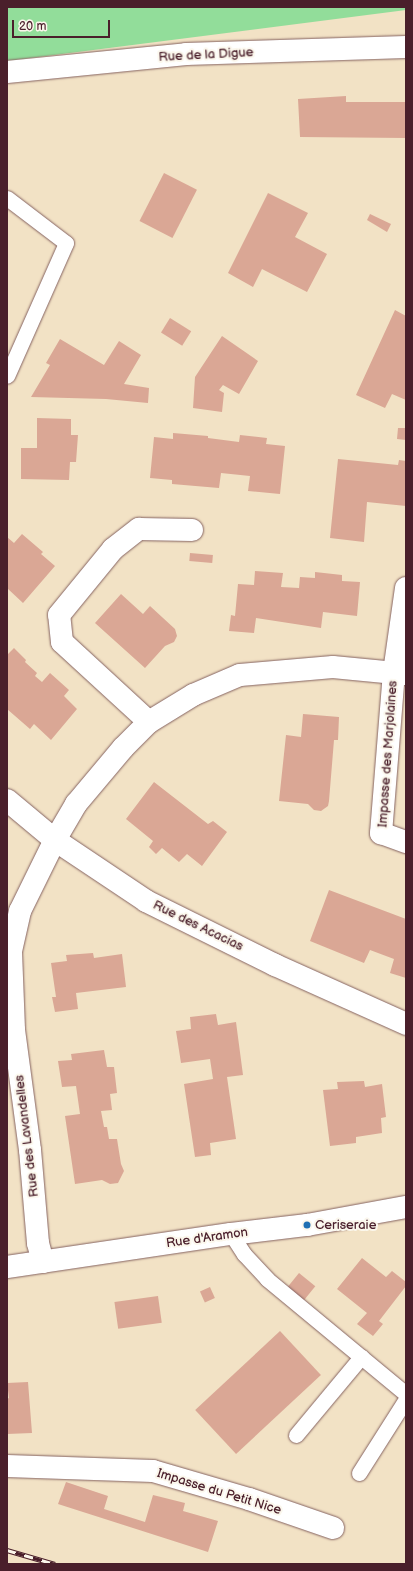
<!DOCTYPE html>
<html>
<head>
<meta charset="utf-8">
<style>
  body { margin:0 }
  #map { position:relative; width:413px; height:1571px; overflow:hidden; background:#f2e2c5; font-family:"Balsamiq Sans",sans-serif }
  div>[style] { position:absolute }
  .green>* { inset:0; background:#92dd9a }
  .building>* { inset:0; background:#daa795; transform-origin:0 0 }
  .roads { filter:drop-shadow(0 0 1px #856361) drop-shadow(0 0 1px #856361) }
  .service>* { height:15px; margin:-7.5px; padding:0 7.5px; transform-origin:7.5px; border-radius:7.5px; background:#fff }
  .minor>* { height:22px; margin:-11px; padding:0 11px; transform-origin:11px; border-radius:11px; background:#fff }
  .rail>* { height:4.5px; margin-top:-2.25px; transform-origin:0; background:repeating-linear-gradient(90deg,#fbf7ec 0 9px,#4a1f2b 0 18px); box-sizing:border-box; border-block:1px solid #4a1f2b }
  .dots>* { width:11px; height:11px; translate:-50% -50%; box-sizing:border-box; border:2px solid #fbf7ec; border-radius:50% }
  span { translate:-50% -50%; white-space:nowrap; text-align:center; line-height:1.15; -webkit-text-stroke:4px #fbf7ec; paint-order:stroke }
  .street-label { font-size:13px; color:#4a1f2b }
  .poi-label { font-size:13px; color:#4a1f2b }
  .left { translate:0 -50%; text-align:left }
  .frame { position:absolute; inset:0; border:8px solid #4a1f2b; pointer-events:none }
  .scale { position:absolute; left:12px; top:20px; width:98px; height:18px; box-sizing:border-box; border:2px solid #4a1f2b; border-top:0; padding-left:5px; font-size:12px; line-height:14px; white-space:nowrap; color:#4a1f2b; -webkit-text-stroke:3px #fbf7ec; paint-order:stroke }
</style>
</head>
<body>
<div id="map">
  <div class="green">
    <div style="clip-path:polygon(7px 7px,406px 7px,406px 10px,7px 61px)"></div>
  </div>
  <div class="building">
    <div style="clip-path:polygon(346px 96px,346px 102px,406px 102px,406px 138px,300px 137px,298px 99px)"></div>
    <div style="left:164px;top:173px;width:37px;height:54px;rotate:27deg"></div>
    <div style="clip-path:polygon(268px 193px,308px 213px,295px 237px,327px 254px,307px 292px,262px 269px,253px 287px,228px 273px)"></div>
    <div style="clip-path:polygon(370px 214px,391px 224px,387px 232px,367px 220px)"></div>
    <div style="clip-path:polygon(395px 310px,406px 316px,406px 400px,392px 394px,385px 408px,356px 395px)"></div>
    <div style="left:170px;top:318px;width:25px;height:17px;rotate:32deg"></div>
    <div style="clip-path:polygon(222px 336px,258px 361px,239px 394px,223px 385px,219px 390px,224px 393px,222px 412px,193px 408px,195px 377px)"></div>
    <div style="clip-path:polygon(60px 339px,104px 365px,119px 341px,141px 355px,124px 384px,149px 388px,148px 403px,106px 399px,31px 397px,50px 365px,46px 363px)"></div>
    <div style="clip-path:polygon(37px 418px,71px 419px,71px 435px,78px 435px,76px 462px,70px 462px,69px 480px,21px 479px,21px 448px,37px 448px)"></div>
    <div style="clip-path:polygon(398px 428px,406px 428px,406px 440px,397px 439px)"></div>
    <div style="clip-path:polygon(173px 433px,208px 436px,208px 438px,239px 442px,240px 435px,267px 438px,266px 444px,285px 446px,280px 494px,248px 491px,250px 476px,221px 473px,219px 488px,172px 484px,172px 480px,150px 478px,154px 437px,173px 439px)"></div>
    <div style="clip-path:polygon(338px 459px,398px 465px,399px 460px,406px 461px,406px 506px,367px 502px,364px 542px,330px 538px)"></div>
    <div style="clip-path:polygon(22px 534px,43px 552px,41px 554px,55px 566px,23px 603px,7px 588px,7px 537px,14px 543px)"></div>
    <div style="left:190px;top:553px;width:23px;height:8px;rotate:5deg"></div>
    <div style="clip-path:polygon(255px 571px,283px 573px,281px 587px,299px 588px,300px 577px,315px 578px,315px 572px,342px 575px,342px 581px,360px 582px,357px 616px,323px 612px,321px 628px,256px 618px,254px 633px,229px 631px,231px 615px,235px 616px,238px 584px,254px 585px)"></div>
    <div style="clip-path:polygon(121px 594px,143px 614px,150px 606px,175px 629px,177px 636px,174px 642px,165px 646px,145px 668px,95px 623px)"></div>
    <div style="clip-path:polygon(14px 648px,26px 660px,25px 662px,37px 673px,35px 676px,42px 682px,50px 673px,69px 690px,64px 696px,77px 709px,51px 740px,34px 724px,30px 729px,7px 709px,7px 655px)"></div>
    <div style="clip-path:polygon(303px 714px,339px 717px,338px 740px,334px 740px,329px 801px,328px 806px,321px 811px,314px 810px,308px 804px,279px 801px,286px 735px,301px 737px)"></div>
    <div style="clip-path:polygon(154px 782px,208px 824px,213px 821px,227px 832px,202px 866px,187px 854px,179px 862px,162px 848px,156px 854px,149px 847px,153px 841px,126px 819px)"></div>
    <div style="clip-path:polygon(329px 890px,406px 919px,406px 978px,390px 973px,394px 959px,370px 950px,364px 963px,310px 941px)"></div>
    <div style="clip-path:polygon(93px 953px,94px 958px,122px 954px,126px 987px,76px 993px,78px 1009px,55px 1012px,52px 997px,56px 997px,51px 963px,67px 961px,66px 955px)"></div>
    <div style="clip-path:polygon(216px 1014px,218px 1025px,236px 1022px,243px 1075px,227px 1077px,236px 1139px,210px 1143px,211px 1155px,195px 1157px,184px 1084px,213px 1079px,210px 1059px,181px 1063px,176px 1031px,191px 1029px,190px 1017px)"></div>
    <div style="clip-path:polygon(104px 1050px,107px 1067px,114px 1067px,117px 1093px,110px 1094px,112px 1110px,101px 1111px,104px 1127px,107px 1127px,109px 1139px,117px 1139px,121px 1164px,124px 1171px,118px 1183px,110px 1184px,102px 1180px,75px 1184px,65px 1116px,80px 1114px,76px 1086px,62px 1087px,58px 1061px,72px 1060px,71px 1054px)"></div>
    <div style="clip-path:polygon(364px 1081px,365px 1087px,382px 1084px,386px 1117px,381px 1118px,382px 1133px,356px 1137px,356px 1143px,330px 1146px,323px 1090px,338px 1089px,337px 1082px)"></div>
    <div style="clip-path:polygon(362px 1258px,386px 1277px,392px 1271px,406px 1282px,406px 1286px,379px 1321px,383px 1324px,373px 1336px,357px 1324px,367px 1313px,337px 1289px)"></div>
    <div style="left:299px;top:1273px;width:21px;height:19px;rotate:39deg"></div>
    <div style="left:210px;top:1287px;width:12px;height:11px;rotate:66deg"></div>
    <div style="left:158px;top:1296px;width:27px;height:44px;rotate:82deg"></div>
    <div style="left:280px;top:1331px;width:60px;height:116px;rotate:47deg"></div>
    <div style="clip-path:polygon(28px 1382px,32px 1433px,7px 1434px,7px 1399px,9px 1398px,7px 1383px)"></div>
    <div style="clip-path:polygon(66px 1482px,108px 1496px,104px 1509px,145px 1522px,153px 1495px,185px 1503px,183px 1511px,218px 1521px,208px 1552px,58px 1504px)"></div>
  </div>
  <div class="roads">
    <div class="service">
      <div style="left:7px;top:198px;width:74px;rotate:37.3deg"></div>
      <div style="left:66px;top:243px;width:145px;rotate:113.9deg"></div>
      <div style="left:231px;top:1234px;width:24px;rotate:57deg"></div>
      <div style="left:244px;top:1254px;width:34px;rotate:47deg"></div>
      <div style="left:267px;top:1279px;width:180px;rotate:39.6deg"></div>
      <div style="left:296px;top:1435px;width:102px;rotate:-50.2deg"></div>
      <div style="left:359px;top:1473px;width:88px;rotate:-57.6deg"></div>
    </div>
    <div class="minor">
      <div style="left:7px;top:72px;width:180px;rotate:-5.7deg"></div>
      <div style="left:186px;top:54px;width:220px;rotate:-1.8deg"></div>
      <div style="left:406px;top:588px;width:85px;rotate:98.1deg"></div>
      <div style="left:394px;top:672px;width:162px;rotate:94.6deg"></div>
      <div style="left:381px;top:833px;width:27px;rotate:20deg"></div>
      <div style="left:149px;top:722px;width:118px;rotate:-137.4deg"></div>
      <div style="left:62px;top:642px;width:27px;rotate:-96deg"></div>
      <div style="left:59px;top:615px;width:85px;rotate:-50.7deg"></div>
      <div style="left:113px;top:549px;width:33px;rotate:-38deg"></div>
      <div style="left:139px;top:529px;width:53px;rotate:1.1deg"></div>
      <div style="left:7px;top:800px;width:62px;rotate:39.8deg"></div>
      <div style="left:55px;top:840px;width:110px;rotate:33.8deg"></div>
      <div style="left:146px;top:901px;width:144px;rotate:26.4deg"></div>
      <div style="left:275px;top:965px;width:144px;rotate:24.2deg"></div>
      <div style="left:43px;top:1262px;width:20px;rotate:-105deg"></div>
      <div style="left:38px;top:1243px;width:93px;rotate:-94.9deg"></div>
      <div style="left:30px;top:1150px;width:121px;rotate:-97.6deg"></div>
      <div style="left:14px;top:1030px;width:79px;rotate:-92.2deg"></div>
      <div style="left:11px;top:951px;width:41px;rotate:-77.3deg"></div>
      <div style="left:20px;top:911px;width:79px;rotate:-63.8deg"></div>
      <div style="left:55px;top:840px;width:42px;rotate:-59.7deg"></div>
      <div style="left:76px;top:804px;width:73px;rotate:-50deg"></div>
      <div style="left:123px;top:748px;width:37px;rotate:-45deg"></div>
      <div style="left:149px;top:722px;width:52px;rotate:-31.5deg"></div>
      <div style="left:193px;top:695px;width:51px;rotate:-23.1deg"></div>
      <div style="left:240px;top:675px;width:93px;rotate:-4.9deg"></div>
      <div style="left:333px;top:667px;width:73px;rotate:5.5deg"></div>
      <div style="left:7px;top:1267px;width:226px;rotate:-8.4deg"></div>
      <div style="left:231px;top:1234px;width:77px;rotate:-6.8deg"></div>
      <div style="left:307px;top:1225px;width:101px;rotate:-10.3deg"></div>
      <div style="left:7px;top:1466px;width:146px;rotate:2deg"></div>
      <div style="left:153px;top:1471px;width:100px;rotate:16.3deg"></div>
      <div style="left:249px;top:1499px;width:89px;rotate:19deg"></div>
    </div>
  </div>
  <div class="rail">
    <div style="left:7px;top:1550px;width:50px;rotate:16.3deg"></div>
  </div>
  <div class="dots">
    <div style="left:307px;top:1225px;background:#1f6fb2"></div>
  </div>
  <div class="street-label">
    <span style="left:206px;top:55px;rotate:-3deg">Rue de la Digue</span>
    <span style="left:388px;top:754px;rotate:-86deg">Impasse des Marjolaines</span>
    <span style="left:198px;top:926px;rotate:26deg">Rue des Acacias</span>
    <span style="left:27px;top:1136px;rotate:-97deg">Rue des Lavandelles</span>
    <span style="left:207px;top:1238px;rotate:-8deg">Rue d'Aramon</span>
    <span style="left:219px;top:1492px;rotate:17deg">Impasse du Petit Nice</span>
  </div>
  <div class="poi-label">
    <span class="left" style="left:315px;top:1225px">Ceriseraie</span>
  </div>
  <div class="frame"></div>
  <div class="scale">20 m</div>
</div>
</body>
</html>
